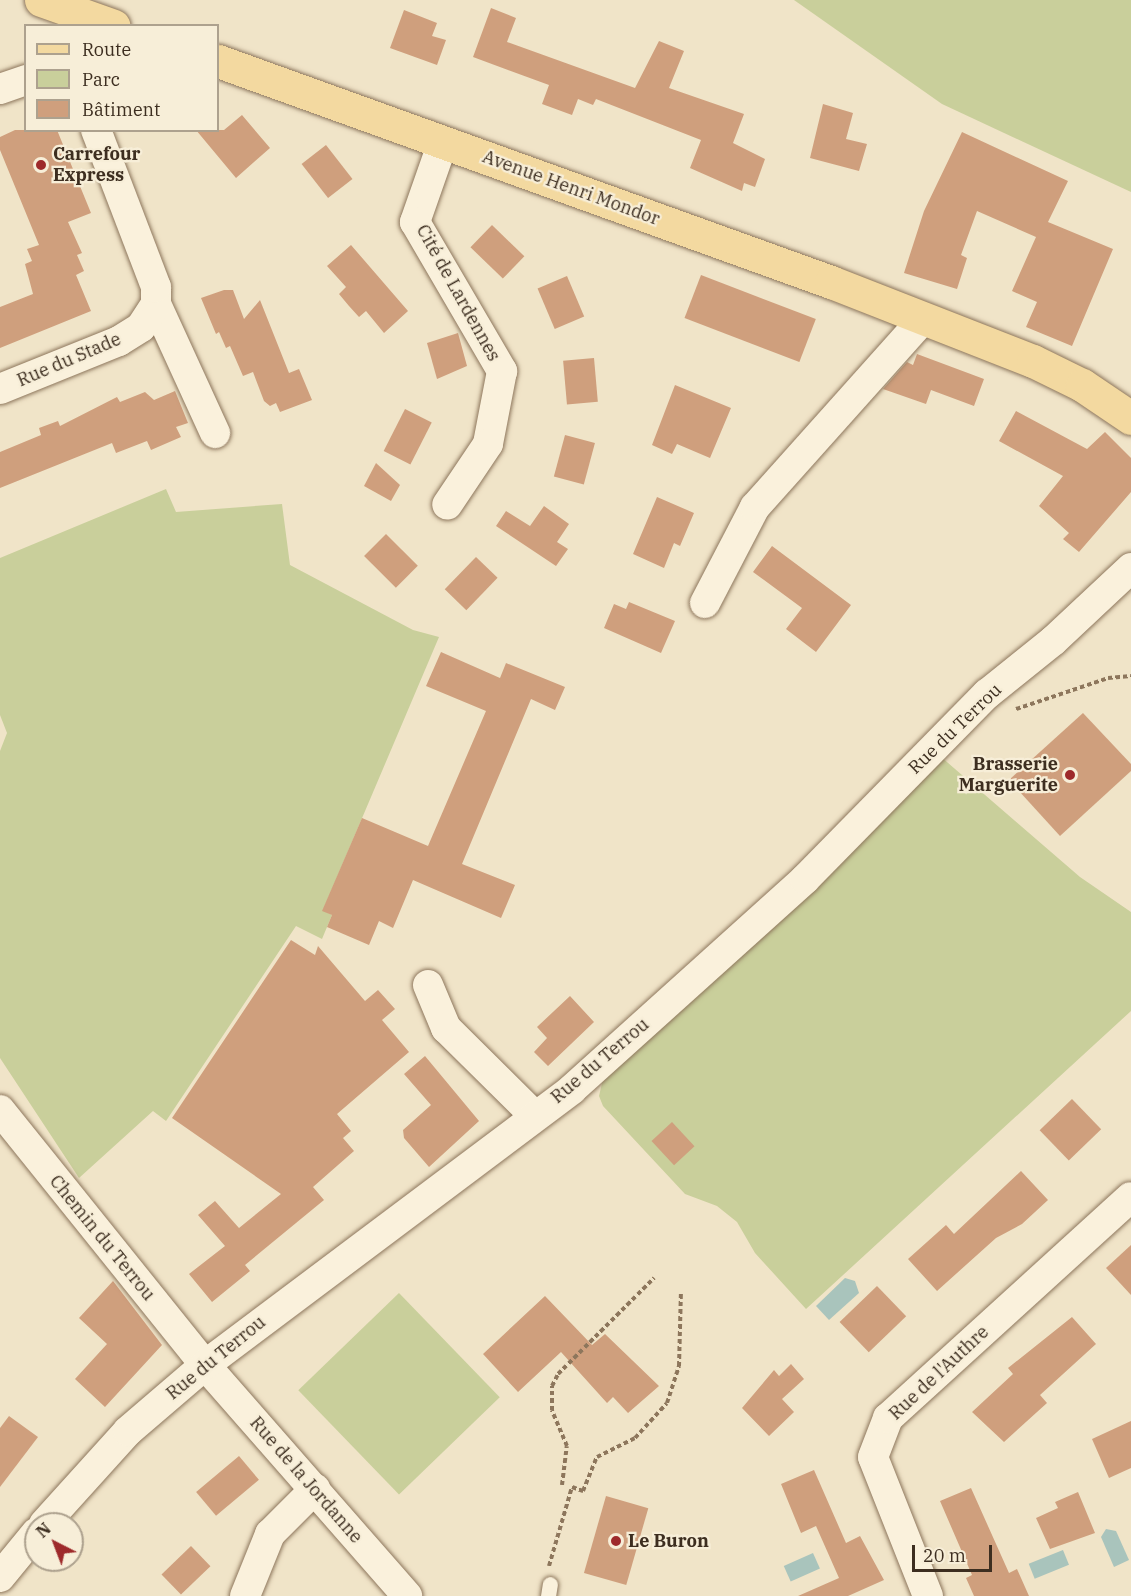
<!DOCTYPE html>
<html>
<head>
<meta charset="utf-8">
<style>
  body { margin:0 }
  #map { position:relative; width:1131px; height:1596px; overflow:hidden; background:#f0e4c8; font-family:"IBM Plex Serif",serif }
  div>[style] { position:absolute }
  .green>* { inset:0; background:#c9cf9b; transform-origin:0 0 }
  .water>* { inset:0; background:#a9c4bc; transform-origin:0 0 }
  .building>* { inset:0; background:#cf9f7d; transform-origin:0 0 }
  .path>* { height:4px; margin-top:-2px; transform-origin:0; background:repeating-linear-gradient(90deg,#8d765c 0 4.5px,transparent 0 7.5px) }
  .roads { filter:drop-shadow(0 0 2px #8d765c) drop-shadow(0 0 2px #8d765c) }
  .lane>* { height:15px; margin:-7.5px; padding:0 7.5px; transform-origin:7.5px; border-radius:7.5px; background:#faf1dc }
  .street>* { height:30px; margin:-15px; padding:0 15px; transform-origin:15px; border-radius:15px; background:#faf1dc }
  .primary>* { height:33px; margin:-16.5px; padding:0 16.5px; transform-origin:16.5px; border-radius:16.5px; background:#f3d9a0 }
  .dots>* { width:16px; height:16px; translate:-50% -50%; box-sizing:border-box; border:3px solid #f7eed8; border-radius:50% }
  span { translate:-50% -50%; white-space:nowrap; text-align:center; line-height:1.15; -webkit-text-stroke:4.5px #f7eed8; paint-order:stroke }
  .poi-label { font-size:18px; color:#3d2e20; font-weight:700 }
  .left { translate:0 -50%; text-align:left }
  .right { translate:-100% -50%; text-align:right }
  .street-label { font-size:18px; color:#3d2e20 }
  .legend { position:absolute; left:24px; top:24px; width:195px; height:108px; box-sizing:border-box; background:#f7eed8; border:2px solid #ada18e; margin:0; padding:8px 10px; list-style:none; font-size:18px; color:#3d2e20 }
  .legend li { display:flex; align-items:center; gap:12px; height:30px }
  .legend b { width:30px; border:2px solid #ada18e }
  .north { position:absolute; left:24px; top:1512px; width:60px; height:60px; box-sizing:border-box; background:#f7eed8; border:2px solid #ada18e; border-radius:50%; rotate:318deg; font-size:16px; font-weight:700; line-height:24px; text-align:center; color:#3d2e20 }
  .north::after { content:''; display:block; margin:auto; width:21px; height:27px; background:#9e2a2b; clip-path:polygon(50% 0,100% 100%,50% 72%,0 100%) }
  .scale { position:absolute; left:912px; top:1545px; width:80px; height:27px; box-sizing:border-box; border:3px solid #3d2e20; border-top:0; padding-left:8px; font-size:18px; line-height:21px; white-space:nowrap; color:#3d2e20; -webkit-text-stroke:4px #f7eed8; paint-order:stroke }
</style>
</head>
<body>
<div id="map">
  <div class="green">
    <div style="clip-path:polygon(794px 0,1131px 0,1131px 192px,942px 104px)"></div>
    <div style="clip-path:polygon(166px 489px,176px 512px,282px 504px,290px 565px,413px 630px,439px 637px,323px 910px,332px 915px,322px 939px,296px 926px,166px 1121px,153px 1111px,79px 1178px,0 1058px,0 751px,7px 733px,0 715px,0 558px)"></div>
    <div style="clip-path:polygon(940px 756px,1080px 877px,1131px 912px,1131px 1011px,806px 1309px,755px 1253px,737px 1222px,717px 1206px,685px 1194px,603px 1106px,599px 1096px,604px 1075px,840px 865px)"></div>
    <div style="left:399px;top:1293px;width:145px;height:140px;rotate:46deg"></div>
  </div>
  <div class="water">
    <div style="clip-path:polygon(845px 1278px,855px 1281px,859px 1293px,829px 1320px,816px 1306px)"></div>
    <div style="clip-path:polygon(1106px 1529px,1116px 1531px,1129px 1560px,1114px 1567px,1101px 1537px)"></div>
    <div style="left:1063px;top:1550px;width:16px;height:37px;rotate:68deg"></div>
    <div style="left:813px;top:1553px;width:17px;height:32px;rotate:66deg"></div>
  </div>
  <div class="building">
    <div style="clip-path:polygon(491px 8px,516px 18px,507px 42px,635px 88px,659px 41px,684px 51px,669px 88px,744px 114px,733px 143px,765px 159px,755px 187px,744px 183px,742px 191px,690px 168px,701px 140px,596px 99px,593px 105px,578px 99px,572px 115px,542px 104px,549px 85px,473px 57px)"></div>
    <div style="clip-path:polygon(404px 10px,437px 23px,432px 36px,446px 40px,437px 65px,390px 48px)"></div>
    <div style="clip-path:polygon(823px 104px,853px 113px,846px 139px,867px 144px,859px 171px,810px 158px)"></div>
    <div style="clip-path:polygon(242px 115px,270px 148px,236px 178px,196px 130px,224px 130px)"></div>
    <div style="clip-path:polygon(15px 130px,57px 130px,91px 213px,68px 222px,82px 253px,77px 255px,84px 271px,76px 275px,91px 311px,0 348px,0 307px,33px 294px,25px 264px,32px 261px,27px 249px,39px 245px,0 150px,0 137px)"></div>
    <div style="clip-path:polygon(962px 132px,1068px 181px,1048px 222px,1113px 249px,1072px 346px,1026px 327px,1037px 302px,1012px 291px,1036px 237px,977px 211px,961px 255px,967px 258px,957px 289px,904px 273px,924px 211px)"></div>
    <div style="left:326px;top:145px;width:43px;height:31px;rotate:52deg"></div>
    <div style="left:492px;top:225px;width:45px;height:31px;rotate:44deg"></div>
    <div style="clip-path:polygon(351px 245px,408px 311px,384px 333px,366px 311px,359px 317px,349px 306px,339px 294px,346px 287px,327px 266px)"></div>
    <div style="left:701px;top:275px;width:123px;height:46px;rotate:21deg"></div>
    <div style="left:567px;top:276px;width:44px;height:32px;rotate:67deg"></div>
    <div style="clip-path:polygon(224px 290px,233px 290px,244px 319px,260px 300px,289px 373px,299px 369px,312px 400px,280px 412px,276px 403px,270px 406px,264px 401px,253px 372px,243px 376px,230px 346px,226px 348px,219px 332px,216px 334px,201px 298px)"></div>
    <div style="clip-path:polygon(458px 333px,467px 366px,437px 379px,427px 343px)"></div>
    <div style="clip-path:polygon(917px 354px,984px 379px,974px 406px,931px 390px,926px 404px,883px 389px,907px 362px,913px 365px)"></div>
    <div style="left:594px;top:358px;width:44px;height:31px;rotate:85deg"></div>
    <div style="clip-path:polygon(675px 385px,731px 408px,710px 458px,677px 444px,672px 454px,652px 445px)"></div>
    <div style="clip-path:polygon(175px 391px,188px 423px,176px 427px,181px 437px,151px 450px,147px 441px,116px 453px,112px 443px,0 488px,0 452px,41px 435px,39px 428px,58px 421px,60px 426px,117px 397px,120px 402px,145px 392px,154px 400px)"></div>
    <div style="left:405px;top:409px;width:30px;height:47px;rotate:27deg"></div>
    <div style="clip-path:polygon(1016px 411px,1087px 449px,1105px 432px,1131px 458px,1131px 492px,1079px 552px,1063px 539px,1069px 533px,1039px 506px,1063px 476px,999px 441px)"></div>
    <div style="left:565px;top:435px;width:31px;height:43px;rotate:15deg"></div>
    <div style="clip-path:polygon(376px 463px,400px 485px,391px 501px,364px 486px)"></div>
    <div style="clip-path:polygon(657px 497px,694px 513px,680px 546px,674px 543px,664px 568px,633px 554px)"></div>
    <div style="clip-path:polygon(544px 506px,569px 524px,557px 542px,568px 549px,556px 566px,496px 526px,506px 511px,530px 526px)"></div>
    <div style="left:386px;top:534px;width:45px;height:31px;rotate:45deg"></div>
    <div style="clip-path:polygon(772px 546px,851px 605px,816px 652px,786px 629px,802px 608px,753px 572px)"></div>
    <div style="left:476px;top:557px;width:30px;height:45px;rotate:44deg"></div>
    <div style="clip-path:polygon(629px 602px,675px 621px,661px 653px,604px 628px,614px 604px,626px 609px)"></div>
    <div style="clip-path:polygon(441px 652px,500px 678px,506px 663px,565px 687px,555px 710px,531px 699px,462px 864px,515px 885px,501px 918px,413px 880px,393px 928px,379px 921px,369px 945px,327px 927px,332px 915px,322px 911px,362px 818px,428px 846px,486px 711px,426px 686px)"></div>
    <div style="clip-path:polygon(1083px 713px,1131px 764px,1131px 771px,1060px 836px,1009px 780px)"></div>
    <div style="clip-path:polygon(291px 940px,315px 955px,318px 946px,365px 1001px,378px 990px,395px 1009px,382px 1020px,409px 1052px,337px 1114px,351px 1131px,343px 1138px,354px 1151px,313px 1187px,324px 1200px,245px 1265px,250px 1271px,212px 1302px,189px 1274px,225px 1246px,198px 1215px,215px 1201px,239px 1228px,281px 1194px,172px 1118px)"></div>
    <div style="clip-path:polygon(570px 996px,594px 1022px,548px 1066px,534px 1052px,547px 1038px,537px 1027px)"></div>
    <div style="clip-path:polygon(425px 1056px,479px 1121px,429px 1167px,404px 1138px,403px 1130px,431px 1105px,404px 1074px)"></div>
    <div style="left:1072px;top:1099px;width:42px;height:45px;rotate:46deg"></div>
    <div style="left:672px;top:1122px;width:33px;height:28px;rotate:47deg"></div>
    <div style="clip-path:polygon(1021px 1171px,1048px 1200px,1022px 1224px,996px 1238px,937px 1291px,908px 1259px,946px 1225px,954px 1234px)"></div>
    <div style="clip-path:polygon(1131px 1245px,1131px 1295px,1106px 1268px)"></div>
    <div style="clip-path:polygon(113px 1281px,162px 1345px,105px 1407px,75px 1379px,107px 1344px,79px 1318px)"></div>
    <div style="left:877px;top:1286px;width:42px;height:52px;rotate:46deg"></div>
    <div style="clip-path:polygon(545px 1296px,592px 1345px,605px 1334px,659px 1386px,628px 1413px,613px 1397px,607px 1403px,561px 1352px,518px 1392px,483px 1354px)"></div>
    <div style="clip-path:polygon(1072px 1317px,1096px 1344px,1040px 1395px,1047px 1403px,1004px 1442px,972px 1412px,1013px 1374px,1008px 1368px)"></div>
    <div style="clip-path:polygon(791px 1364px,804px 1379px,782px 1399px,794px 1412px,769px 1436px,742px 1408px,774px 1370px,779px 1376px)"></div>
    <div style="clip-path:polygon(9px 1416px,38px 1437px,0 1487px,0 1428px)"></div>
    <div style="clip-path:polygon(1131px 1421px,1131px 1468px,1109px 1478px,1092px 1439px)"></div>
    <div style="left:239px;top:1456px;width:31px;height:56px;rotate:50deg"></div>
    <div style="clip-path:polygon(814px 1470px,846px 1543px,860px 1536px,884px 1580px,848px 1596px,798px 1596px,839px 1578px,816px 1526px,801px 1533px,781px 1484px)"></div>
    <div style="clip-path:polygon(971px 1488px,1009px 1573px,1017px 1569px,1029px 1596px,974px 1596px,966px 1578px,972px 1575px,940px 1501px)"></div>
    <div style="clip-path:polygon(1078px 1492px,1095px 1533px,1050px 1549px,1036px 1518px,1058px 1508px,1055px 1502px)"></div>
    <div style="left:606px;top:1496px;width:44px;height:80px;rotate:16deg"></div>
    <div style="left:191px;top:1546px;width:28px;height:41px;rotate:46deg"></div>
  </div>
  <div class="path">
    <div style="left:1016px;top:709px;width:97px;rotate:-18.6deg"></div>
    <div style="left:1108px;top:678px;width:23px;rotate:-5deg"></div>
    <div style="left:562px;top:1485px;width:39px;rotate:-83deg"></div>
    <div style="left:567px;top:1446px;width:39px;rotate:-113deg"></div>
    <div style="left:552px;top:1410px;width:24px;rotate:-90deg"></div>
    <div style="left:552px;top:1386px;width:13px;rotate:-63deg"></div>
    <div style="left:558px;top:1374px;width:136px;rotate:-45deg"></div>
    <div style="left:549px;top:1566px;width:82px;rotate:-73.8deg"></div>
    <div style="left:572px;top:1487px;width:12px;rotate:20deg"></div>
    <div style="left:583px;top:1491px;width:37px;rotate:-68deg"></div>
    <div style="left:597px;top:1457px;width:42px;rotate:-26.6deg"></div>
    <div style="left:635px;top:1438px;width:47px;rotate:-47.6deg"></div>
    <div style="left:667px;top:1403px;width:39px;rotate:-72deg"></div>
    <div style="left:679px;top:1366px;width:75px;rotate:-88.5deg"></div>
  </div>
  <div class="roads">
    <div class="lane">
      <div style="left:548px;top:1596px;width:12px;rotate:-81deg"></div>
    </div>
    <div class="street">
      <div style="left:0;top:89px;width:28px;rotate:-19deg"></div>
      <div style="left:443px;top:142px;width:85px;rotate:109.3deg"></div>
      <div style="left:415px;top:222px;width:173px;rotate:59.7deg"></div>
      <div style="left:502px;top:371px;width:74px;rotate:100.9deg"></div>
      <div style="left:488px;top:444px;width:73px;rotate:123.9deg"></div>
      <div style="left:156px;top:304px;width:142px;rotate:65.4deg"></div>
      <div style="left:0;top:389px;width:128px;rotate:-22deg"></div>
      <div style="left:119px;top:341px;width:26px;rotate:-32deg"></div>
      <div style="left:141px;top:327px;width:27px;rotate:-57deg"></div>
      <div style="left:156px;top:304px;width:17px;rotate:-90deg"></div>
      <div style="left:156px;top:287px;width:168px;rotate:-110.9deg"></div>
      <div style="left:705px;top:603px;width:108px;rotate:-62.5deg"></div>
      <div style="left:755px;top:507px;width:252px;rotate:-48.2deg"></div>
      <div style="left:428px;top:985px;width:47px;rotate:67.3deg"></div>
      <div style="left:446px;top:1028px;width:122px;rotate:44.7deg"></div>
      <div style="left:0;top:1110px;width:327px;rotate:51.2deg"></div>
      <div style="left:205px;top:1365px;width:307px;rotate:48.8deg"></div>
      <div style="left:44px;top:1524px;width:125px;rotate:-47.9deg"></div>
      <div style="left:128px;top:1431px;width:101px;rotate:-40.6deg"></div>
      <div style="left:205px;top:1365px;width:459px;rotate:-36.9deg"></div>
      <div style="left:572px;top:1089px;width:314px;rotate:-42deg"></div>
      <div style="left:805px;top:879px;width:260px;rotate:-45.5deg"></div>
      <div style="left:987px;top:694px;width:85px;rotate:-38.8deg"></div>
      <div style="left:1053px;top:641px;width:107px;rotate:-43.1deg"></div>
      <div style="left:0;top:1577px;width:57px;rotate:-50.7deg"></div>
      <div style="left:245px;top:1596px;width:67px;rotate:-68deg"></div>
      <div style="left:270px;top:1534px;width:64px;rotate:-45deg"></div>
      <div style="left:928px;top:1596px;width:149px;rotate:-111.6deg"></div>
      <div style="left:873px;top:1457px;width:42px;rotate:-69deg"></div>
      <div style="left:888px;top:1418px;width:328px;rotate:-42.3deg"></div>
    </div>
    <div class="primary">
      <div style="left:41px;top:0;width:77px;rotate:19.6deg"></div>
      <div style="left:218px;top:61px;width:652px;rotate:19.83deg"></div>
      <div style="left:831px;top:282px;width:217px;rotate:21.4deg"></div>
      <div style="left:1033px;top:361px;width:55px;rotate:26.1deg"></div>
      <div style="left:1082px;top:385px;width:59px;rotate:34deg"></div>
    </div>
  </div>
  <div class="dots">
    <div style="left:41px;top:165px;background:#9e2a2b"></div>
    <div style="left:1070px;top:775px;background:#9e2a2b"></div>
    <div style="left:616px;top:1541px;background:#9e2a2b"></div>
  </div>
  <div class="poi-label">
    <span class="left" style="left:53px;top:165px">Carrefour<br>Express</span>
    <span class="right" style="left:1058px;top:775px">Brasserie<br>Marguerite</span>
    <span class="left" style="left:628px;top:1541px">Le Buron</span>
  </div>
  <div class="street-label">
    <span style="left:571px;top:188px;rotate:20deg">Avenue Henri Mondor</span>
    <span style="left:458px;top:293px;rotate:61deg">Cité de Lardennes</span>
    <span style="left:69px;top:360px;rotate:-23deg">Rue du Stade</span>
    <span style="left:955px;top:729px;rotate:-44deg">Rue du Terrou</span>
    <span style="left:600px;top:1061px;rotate:-40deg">Rue du Terrou</span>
    <span style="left:102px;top:1238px;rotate:51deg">Chemin du Terrou</span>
    <span style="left:216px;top:1358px;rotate:-39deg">Rue du Terrou</span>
    <span style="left:939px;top:1373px;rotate:-43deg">Rue de l'Authre</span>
    <span style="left:306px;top:1480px;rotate:49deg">Rue de la Jordanne</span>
  </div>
  <ul class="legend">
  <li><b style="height:8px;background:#f3d9a0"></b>Route</li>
  <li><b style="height:16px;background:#c9cf9b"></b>Parc</li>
  <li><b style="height:16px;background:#cf9f7d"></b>Bâtiment</li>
  </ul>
  <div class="north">N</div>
  <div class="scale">20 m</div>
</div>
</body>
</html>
